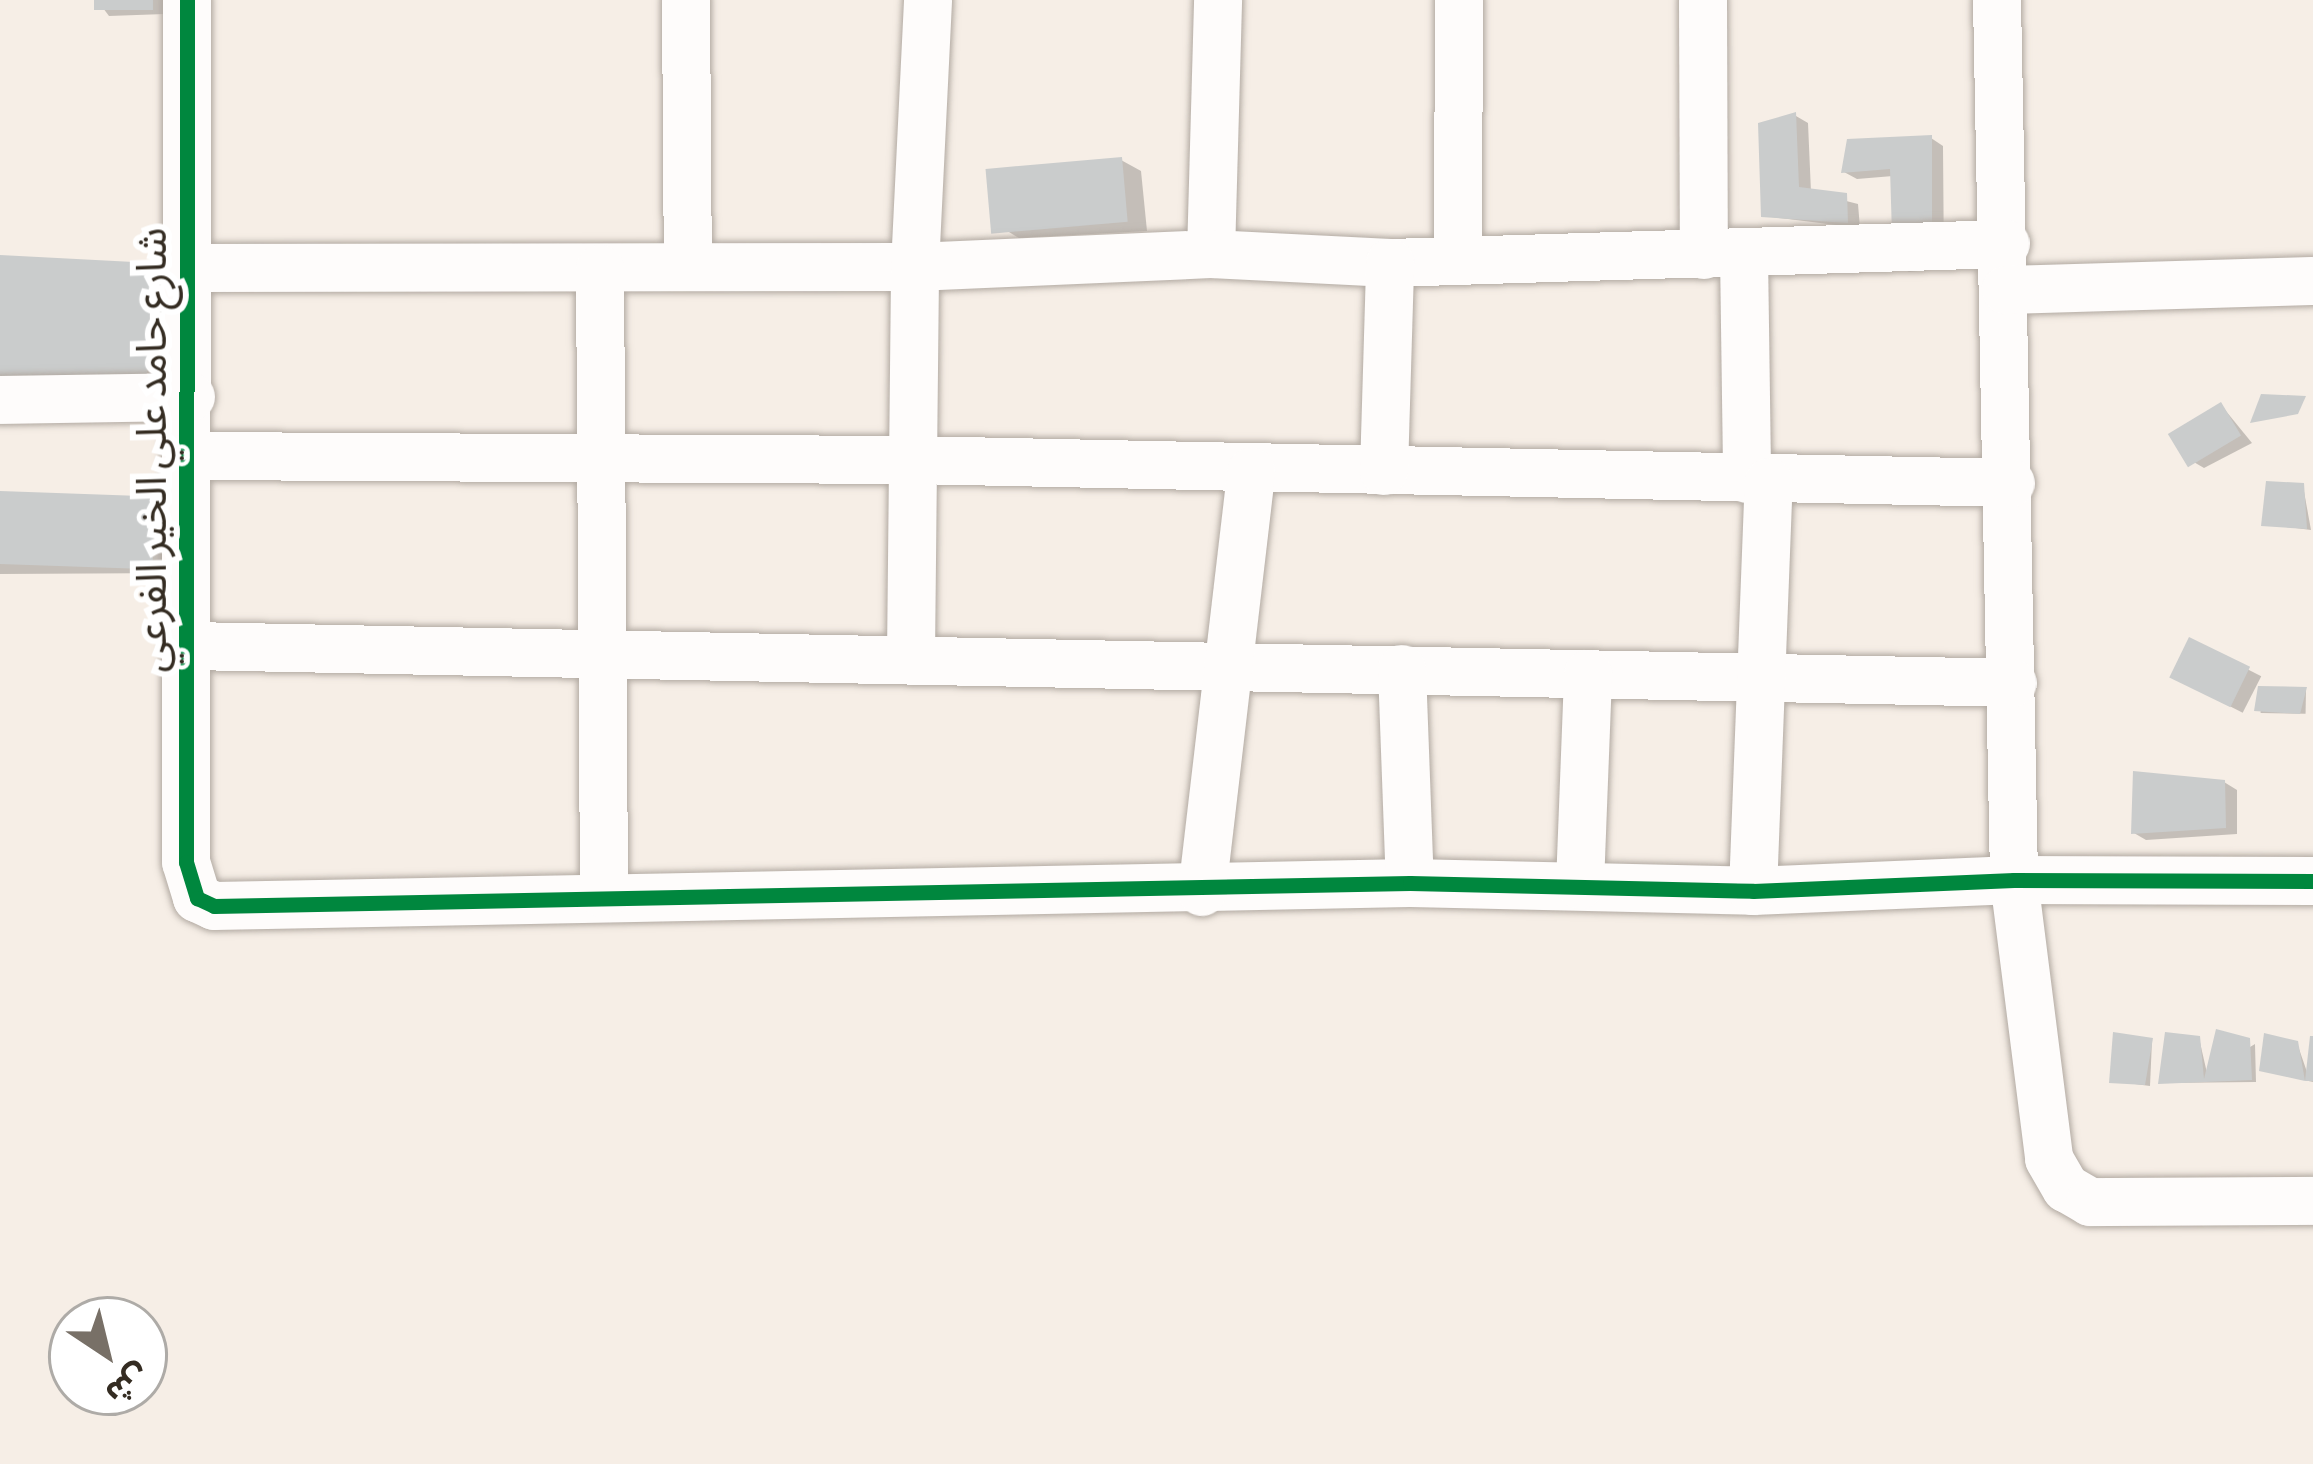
<!DOCTYPE html>
<html>
<head>
<meta charset="utf-8">
<style>
  body { margin:0 }
  #map { position:relative; width:2313px; height:1464px; overflow:hidden; background:#f6eee6; font-family:"Alegreya Sans","Noto Sans Arabic",sans-serif }
  div>[style] { position:absolute }
  .shadow>* { inset:0; background:#0003; transform-origin:0 0 }
  .building>* { inset:0; background:#cacccc; transform-origin:0 0 }
  .roads { filter:drop-shadow(0 0 3px #b2aaa2) drop-shadow(0 0 3px #b2aaa2) }
  .street>* { height:48px; margin:-24px; padding:0 24px; transform-origin:24px; border-radius:24px; background:#fefcfb }
  .cycleway>* { height:15px; margin:-7.5px; padding:0 7.5px; transform-origin:7.5px; border-radius:7.5px; background:#00873e }
  span { translate:-50% -50%; white-space:nowrap; text-align:center; line-height:1.15; -webkit-text-stroke:12px #fff; paint-order:stroke }
  .street-label { font-size:42px; color:#342c22 }
  .north { position:absolute; left:48px; top:1296px; width:120px; height:120px; box-sizing:border-box; background:#fff; border:3px solid #aeaba7; border-radius:50%; rotate:145deg; font-size:33px; font-weight:700; line-height:48px; text-align:center; color:#342c22 }
  .north::after { content:''; display:block; margin:auto; width:42px; height:54px; background:#787067; clip-path:polygon(50% 0,100% 100%,50% 72%,0 100%) }
</style>
</head>
<body>
<div id="map">
  <div class="shadow">
    <div style="clip-path:polygon(97px 0,165px 0,165px 14px,109px 16px)"></div>
    <div style="clip-path:polygon(1796px 116px,1808px 123px,1811px 192px,1858px 204px,1860px 228px,1764px 216px)"></div>
    <div style="clip-path:polygon(1931px 138px,1943px 146px,1944px 268px,1909px 272px,1896px 265px,1893px 176px,1857px 179px,1844px 172px)"></div>
    <div style="clip-path:polygon(1121px 160px,1141px 171px,1147px 231px,1019px 238px,999px 226px)"></div>
    <div style="clip-path:polygon(0 258px,153px 267px,172px 278px,168px 395px)"></div>
    <div style="clip-path:polygon(2221px 405px,2252px 443px,2204px 468px,2192px 461px)"></div>
    <div style="clip-path:polygon(2303px 486px,2311px 530px,2265px 524px)"></div>
    <div style="clip-path:polygon(0 494px,154px 499px,174px 511px,182px 573px,0 574px)"></div>
    <div style="left:2190px;top:640px;width:80px;height:41px;rotate:27deg"></div>
    <div style="left:2261px;top:689px;width:45px;height:24px;rotate:1deg"></div>
    <div style="clip-path:polygon(2224px 782px,2237px 790px,2237px 834px,2146px 840px,2134px 833px)"></div>
    <div style="clip-path:polygon(2199px 1038px,2207px 1073px,2255px 1044px,2256px 1082px,2161px 1083px)"></div>
    <div style="clip-path:polygon(2313px 1038px,2313px 1082px,2268px 1072px,2297px 1043px,2307px 1072px)"></div>
    <div style="clip-path:polygon(2152px 1041px,2150px 1086px,2112px 1081px)"></div>
  </div>
  <div class="building">
    <div style="left:94px;top:0;width:59px;height:10px"></div>
    <div style="clip-path:polygon(1796px 112px,1799px 187px,1847px 193px,1848px 223px,1761px 217px,1758px 123px)"></div>
    <div style="clip-path:polygon(1932px 135px,1932px 262px,1893px 267px,1890px 169px,1841px 173px,1847px 139px)"></div>
    <div style="left:1122px;top:157px;width:65px;height:137px;rotate:85deg"></div>
    <div style="left:0;top:255px;width:153px;height:124px;rotate:3deg"></div>
    <div style="clip-path:polygon(2261px 394px,2306px 396px,2298px 414px,2250px 423px)"></div>
    <div style="left:2221px;top:402px;width:39px;height:62px;rotate:59deg"></div>
    <div style="clip-path:polygon(2266px 481px,2304px 483px,2307px 529px,2261px 526px)"></div>
    <div style="left:0;top:491px;width:155px;height:73px;rotate:2deg"></div>
    <div style="left:2189px;top:637px;width:68px;height:45px;rotate:26deg"></div>
    <div style="clip-path:polygon(2258px 686px,2307px 687px,2300px 714px,2254px 711px)"></div>
    <div style="clip-path:polygon(2133px 771px,2225px 780px,2226px 828px,2131px 834px)"></div>
    <div style="clip-path:polygon(2216px 1029px,2250px 1038px,2252px 1080px,2158px 1084px,2165px 1032px,2200px 1036px,2204px 1079px)"></div>
    <div style="clip-path:polygon(2113px 1032px,2153px 1038px,2145px 1085px,2109px 1083px)"></div>
    <div style="clip-path:polygon(2264px 1033px,2298px 1041px,2305px 1081px,2259px 1071px)"></div>
    <div style="clip-path:polygon(2310px 1036px,2313px 1036px,2313px 1081px,2305px 1081px)"></div>
  </div>
  <div class="roads">
    <div class="street">
      <div style="left:187px;top:0;width:862px;rotate:90.07deg"></div>
      <div style="left:186px;top:862px;width:38px;rotate:73deg"></div>
      <div style="left:197px;top:898px;width:19px;rotate:25deg"></div>
      <div style="left:214px;top:906px;width:1196px;rotate:-1.1deg"></div>
      <div style="left:1410px;top:883px;width:343px;rotate:1.3deg"></div>
      <div style="left:1753px;top:891px;width:261px;rotate:-2.4deg"></div>
      <div style="left:2014px;top:880px;width:299px;rotate:0.2deg"></div>
      <div style="left:686px;top:0;width:265px;rotate:89.6deg"></div>
      <div style="left:1703px;top:0;width:255px;rotate:89.8deg"></div>
      <div style="left:1997px;top:0;width:880px;rotate:88.89deg"></div>
      <div style="left:2014px;top:880px;width:281px;rotate:82.8deg"></div>
      <div style="left:2049px;top:1159px;width:34px;rotate:60deg"></div>
      <div style="left:2066px;top:1188px;width:28px;rotate:30deg"></div>
      <div style="left:2090px;top:1202px;width:223px;rotate:-0.3deg"></div>
      <div style="left:1211px;top:254px;width:254px;rotate:-88.4deg"></div>
      <div style="left:1744px;top:254px;width:225px;rotate:89.2deg"></div>
      <div style="left:1458px;top:260px;width:260px;rotate:-89.8deg"></div>
      <div style="left:190px;top:268px;width:725px;rotate:-0.08deg"></div>
      <div style="left:915px;top:267px;width:296px;rotate:-2.5deg"></div>
      <div style="left:1211px;top:254px;width:179px;rotate:2.9deg"></div>
      <div style="left:1390px;top:263px;width:616px;rotate:-1.77deg"></div>
      <div style="left:600px;top:269px;width:625px;rotate:89.63deg"></div>
      <div style="left:2006px;top:290px;width:307px;rotate:-1.7deg"></div>
      <div style="left:0;top:400px;width:191px;rotate:-0.9deg"></div>
      <div style="left:191px;top:456px;width:722px;rotate:0.32deg"></div>
      <div style="left:913px;top:460px;width:1098px;rotate:1.2deg"></div>
      <div style="left:1384px;top:471px;width:208px;rotate:-88.3deg"></div>
      <div style="left:191px;top:646px;width:1822px;rotate:1.16deg"></div>
      <div style="left:911px;top:656px;width:389px;rotate:-89.4deg"></div>
      <div style="left:915px;top:267px;width:267px;rotate:-87.2deg"></div>
      <div style="left:1402px;top:669px;width:214px;rotate:87.9deg"></div>
      <div style="left:1580px;top:885px;width:211px;rotate:-87.8deg"></div>
      <div style="left:1753px;top:891px;width:409px;rotate:-87.8deg"></div>
      <div style="left:1202px;top:892px;width:423px;rotate:-83.3deg"></div>
    </div>
  </div>
  <div class="cycleway">
    <div style="left:187px;top:0;width:862px;rotate:90.07deg"></div>
    <div style="left:186px;top:862px;width:38px;rotate:73deg"></div>
    <div style="left:197px;top:898px;width:19px;rotate:25deg"></div>
    <div style="left:214px;top:906px;width:1196px;rotate:-1.1deg"></div>
    <div style="left:1410px;top:883px;width:343px;rotate:1.3deg"></div>
    <div style="left:1753px;top:891px;width:261px;rotate:-2.4deg"></div>
    <div style="left:2014px;top:880px;width:299px;rotate:0.2deg"></div>
  </div>
  <div class="street-label">
    <span style="left:153px;top:450px;rotate:-90deg">شارع حامد علي الخير الفرعي</span>
  </div>
  <div class="north">ش</div>
</div>
</body>
</html>
